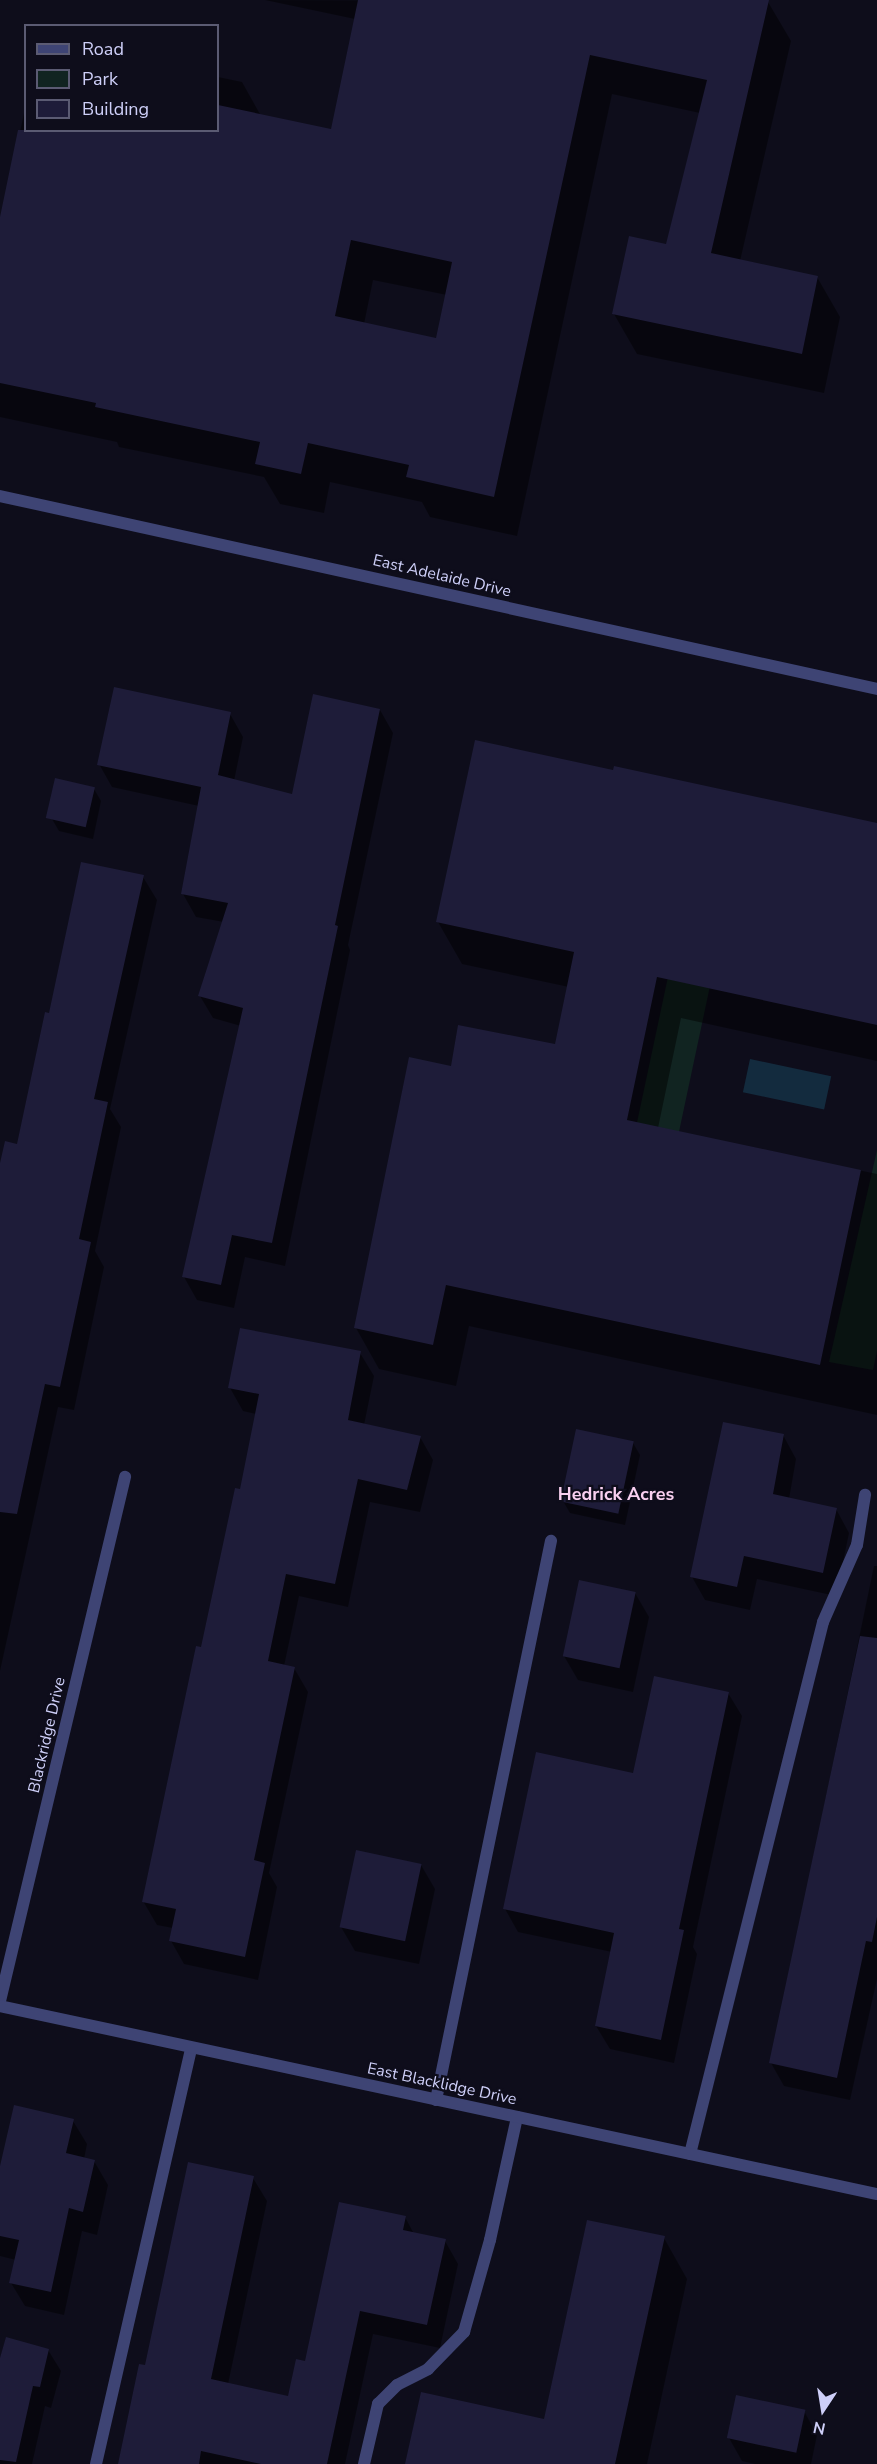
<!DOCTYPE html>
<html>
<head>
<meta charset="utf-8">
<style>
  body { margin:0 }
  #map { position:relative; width:877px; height:2464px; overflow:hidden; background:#0e0d1b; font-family:"Nunito Sans",sans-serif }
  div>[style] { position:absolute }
  .green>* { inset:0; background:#112421; transform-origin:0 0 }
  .water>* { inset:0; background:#132b3e; transform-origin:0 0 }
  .shadow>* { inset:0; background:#0007 }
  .building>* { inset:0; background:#1e1c39; transform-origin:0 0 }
  .service>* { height:12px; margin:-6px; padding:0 6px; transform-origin:6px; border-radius:6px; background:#3e4474 }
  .minor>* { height:12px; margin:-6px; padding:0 6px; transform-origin:6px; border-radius:6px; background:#3e4474 }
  span { translate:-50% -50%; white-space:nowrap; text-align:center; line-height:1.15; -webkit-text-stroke:4.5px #0e0d1b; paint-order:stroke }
  .street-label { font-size:16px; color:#cecff8 }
  .neighbourhood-label { font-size:18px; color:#f9d0f0; font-weight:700 }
  .legend { position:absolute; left:24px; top:24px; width:195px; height:108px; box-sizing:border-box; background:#0e0d1b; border:2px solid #5b5b73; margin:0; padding:8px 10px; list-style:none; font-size:18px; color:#cecff8 }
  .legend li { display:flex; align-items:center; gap:12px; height:30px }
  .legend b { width:30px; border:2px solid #5b5b73 }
  .north { position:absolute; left:793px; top:2380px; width:60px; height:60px; -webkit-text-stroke:4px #0e0d1b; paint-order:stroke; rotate:192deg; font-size:16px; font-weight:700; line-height:24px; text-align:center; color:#cecff8 }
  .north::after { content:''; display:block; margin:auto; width:21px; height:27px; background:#cecff8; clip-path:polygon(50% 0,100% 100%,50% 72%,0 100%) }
</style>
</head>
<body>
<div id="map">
  <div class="green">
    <div style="left:706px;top:798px;width:43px;height:521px;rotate:12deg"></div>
    <div style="clip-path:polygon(877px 1150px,877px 1351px,873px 1370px,829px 1362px)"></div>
  </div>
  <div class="water">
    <div style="left:750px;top:1059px;width:83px;height:34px;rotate:12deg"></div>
  </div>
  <div class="shadow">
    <div style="clip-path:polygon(evenodd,265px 0,768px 2px,791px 41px,740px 261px,817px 277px,840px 317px,824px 393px,637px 354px,614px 314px,667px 246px,700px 113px,612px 94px,517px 536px,430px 517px,422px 502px,330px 482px,324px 513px,280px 504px,264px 477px,119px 447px,117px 442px,0 417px,0 224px,26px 104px,26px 130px,218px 130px,218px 77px,242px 82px,261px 116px,332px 131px,355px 19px,265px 0,373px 280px,447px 295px,437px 339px,364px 324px,373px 280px)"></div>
    <div style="clip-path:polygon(380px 710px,393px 733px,348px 945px,350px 950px,285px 1266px,245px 1257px,234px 1308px,197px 1300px,184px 1277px,241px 1026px,213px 1018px,200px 996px,224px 922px,196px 917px,183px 894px,199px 806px,112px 787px,99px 764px,230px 714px,243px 737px,234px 781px,293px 795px)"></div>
    <div style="clip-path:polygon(94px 789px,101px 801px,93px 839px,59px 831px,52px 819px)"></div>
    <div style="clip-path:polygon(877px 825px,877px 1061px,681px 1018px,658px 1128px,877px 1174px,877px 1415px,469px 1326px,456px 1386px,379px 1369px,356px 1328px,452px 1068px,556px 1046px,569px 987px,462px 964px,438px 922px)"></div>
    <div style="clip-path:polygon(143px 877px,157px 900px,110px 1109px,121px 1127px,95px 1251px,104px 1267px,74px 1410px,58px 1407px,0 1671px,0 1170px,18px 1145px,50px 1014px)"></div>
    <div style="clip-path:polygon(360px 1353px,374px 1376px,364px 1425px,420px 1437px,433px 1460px,420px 1512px,370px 1502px,348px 1607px,299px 1596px,284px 1666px,294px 1668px,308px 1692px,269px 1873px,277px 1887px,258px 1980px,184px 1964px,171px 1941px,173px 1928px,157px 1925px,143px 1901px,242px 1491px,256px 1414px,243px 1411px,230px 1388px)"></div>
    <div style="clip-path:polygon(783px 1435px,796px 1459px,789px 1499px,836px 1509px,849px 1533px,836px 1596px,757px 1579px,750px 1610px,705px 1600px,692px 1577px)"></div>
    <div style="clip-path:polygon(633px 1443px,640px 1455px,625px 1525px,570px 1513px,563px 1501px)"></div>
    <div style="clip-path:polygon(874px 1566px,877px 1566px,877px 1979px,850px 2100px,784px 2086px,771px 2063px)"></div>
    <div style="clip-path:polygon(635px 1593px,649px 1617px,633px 1692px,578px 1680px,564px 1656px)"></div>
    <div style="clip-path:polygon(728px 1693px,742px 1716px,693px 1947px,697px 1954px,674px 2063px,610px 2049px,596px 2026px,612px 1952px,518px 1932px,505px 1909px,634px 1775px)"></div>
    <div style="clip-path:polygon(421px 1865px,435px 1889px,419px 1964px,355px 1951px,341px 1927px)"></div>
    <div style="clip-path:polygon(73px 2121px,87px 2144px,84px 2159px,94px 2161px,108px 2185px,97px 2235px,82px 2231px,64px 2315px,25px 2306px,11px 2283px,16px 2260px,0 2256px,0 2173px)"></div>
    <div style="clip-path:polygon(253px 2178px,267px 2201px,228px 2384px,289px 2397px,306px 2363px,405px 2217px,414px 2234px,445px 2241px,458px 2264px,440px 2348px,373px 2334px,345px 2464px,120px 2464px,146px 2367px)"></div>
    <div style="clip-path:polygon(664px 2238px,687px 2279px,647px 2464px,406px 2464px,545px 2420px)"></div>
    <div style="clip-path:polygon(48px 2350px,61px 2371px,51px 2408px,45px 2406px,32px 2464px,0 2464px,0 2364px)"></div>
    <div style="clip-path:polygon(804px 2411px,817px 2435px,811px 2464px,755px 2464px,742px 2461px,729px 2438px)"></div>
  </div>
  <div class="building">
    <div style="clip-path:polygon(evenodd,358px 0,769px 0,711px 253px,818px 276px,802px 354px,612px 314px,629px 236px,666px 244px,707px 80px,590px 55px,494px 497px,406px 477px,409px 465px,308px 443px,301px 474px,255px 464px,260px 442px,95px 407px,96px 403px,0 383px,0 217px,18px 130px,218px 130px,218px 105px,331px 129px,358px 0,351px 240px,452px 262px,436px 338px,335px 316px,351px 240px)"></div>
    <div style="clip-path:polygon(114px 687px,231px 712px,218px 775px,292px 794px,313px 694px,380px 709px,335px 925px,338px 926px,272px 1243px,232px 1235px,221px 1285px,182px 1277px,243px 1008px,198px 996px,228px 903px,181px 894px,201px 787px,97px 765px)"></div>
    <div style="clip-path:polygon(475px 740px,613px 770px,614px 766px,877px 823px,877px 1025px,657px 977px,627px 1120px,861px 1170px,820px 1365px,446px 1285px,433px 1345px,354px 1328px,409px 1057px,451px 1066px,458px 1025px,555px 1044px,574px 952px,436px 922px)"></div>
    <div style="left:55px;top:778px;width:41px;height:41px;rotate:13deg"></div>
    <div style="clip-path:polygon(81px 862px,144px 875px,94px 1099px,108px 1102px,79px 1239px,91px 1242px,60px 1387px,45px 1384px,17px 1514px,0 1512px,0 1163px,5px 1141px,17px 1144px,45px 1012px,49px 1013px)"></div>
    <div style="clip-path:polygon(240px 1328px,361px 1351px,348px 1420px,421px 1436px,407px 1490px,358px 1479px,335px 1584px,286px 1574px,268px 1661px,295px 1667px,254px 1860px,265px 1863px,245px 1957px,169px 1941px,176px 1909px,142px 1902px,196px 1646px,201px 1647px,235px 1488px,240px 1489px,259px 1394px,228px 1388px)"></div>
    <div style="clip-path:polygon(723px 1422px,784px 1434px,773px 1494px,837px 1508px,823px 1573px,744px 1556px,737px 1587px,690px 1577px)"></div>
    <div style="left:576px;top:1429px;width:59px;height:74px;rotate:12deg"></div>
    <div style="left:579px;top:1580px;width:58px;height:78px;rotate:12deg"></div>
    <div style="clip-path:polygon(860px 1636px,877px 1638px,877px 1917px,872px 1942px,866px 1941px,837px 2078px,769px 2063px)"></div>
    <div style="clip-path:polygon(654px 1676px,729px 1692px,679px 1929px,684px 1930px,661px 2040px,595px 2026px,614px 1933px,503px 1909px,536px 1752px,633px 1773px)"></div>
    <div style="left:356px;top:1850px;width:67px;height:79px;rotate:12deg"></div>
    <div style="clip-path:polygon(14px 2105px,74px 2119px,66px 2153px,95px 2160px,83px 2212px,69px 2208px,51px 2292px,9px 2283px,19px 2240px,0 2236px,0 2166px)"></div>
    <div style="clip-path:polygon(188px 2162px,254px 2176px,211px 2379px,288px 2396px,296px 2359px,305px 2361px,339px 2202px,406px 2216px,403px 2230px,446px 2239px,427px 2325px,360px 2311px,327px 2464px,261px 2464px,201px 2451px,199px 2464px,118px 2464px,139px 2364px,145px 2365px)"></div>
    <div style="clip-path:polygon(587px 2220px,665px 2236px,615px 2464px,405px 2464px,421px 2392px,544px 2419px)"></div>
    <div style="clip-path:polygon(6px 2337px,49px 2349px,40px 2387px,33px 2386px,16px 2462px,0 2460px,0 2358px)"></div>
    <div style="left:736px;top:2395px;width:71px;height:44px;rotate:12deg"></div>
  </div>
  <div class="service">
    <div style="left:436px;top:2100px;width:571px;rotate:-78.38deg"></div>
    <div style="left:690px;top:2154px;width:548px;rotate:-75.96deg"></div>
    <div style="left:823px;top:1622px;width:84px;rotate:-66.2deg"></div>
    <div style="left:857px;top:1545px;width:51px;rotate:-80.9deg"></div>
    <div style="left:96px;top:2464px;width:427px;rotate:-77.1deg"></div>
    <div style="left:364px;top:2464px;width:62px;rotate:-76.9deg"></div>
    <div style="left:378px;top:2404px;width:27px;rotate:-45deg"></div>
    <div style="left:397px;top:2385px;width:35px;rotate:-27deg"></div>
    <div style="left:428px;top:2369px;width:52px;rotate:-45.8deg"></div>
    <div style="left:464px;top:2332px;width:96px;rotate:-74.2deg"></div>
    <div style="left:490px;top:2240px;width:126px;rotate:-77.6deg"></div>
  </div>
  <div class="minor">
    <div style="left:0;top:496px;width:898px;rotate:12.41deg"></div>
    <div style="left:0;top:2001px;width:539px;rotate:-76.58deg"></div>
    <div style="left:0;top:2006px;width:897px;rotate:12.1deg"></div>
  </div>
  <div class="street-label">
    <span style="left:442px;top:576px;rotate:13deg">East Adelaide Drive</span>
    <span style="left:47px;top:1735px;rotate:-77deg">Blackridge Drive</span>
    <span style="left:442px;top:2084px;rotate:12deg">East Blacklidge Drive</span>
  </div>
  <div class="neighbourhood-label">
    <span style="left:616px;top:1494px">Hedrick Acres</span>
  </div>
  <ul class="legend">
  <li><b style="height:8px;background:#3e4474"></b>Road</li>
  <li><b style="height:16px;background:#112421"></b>Park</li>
  <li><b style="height:16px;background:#1e1c39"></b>Building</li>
  </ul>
  <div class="north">N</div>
</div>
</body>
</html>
